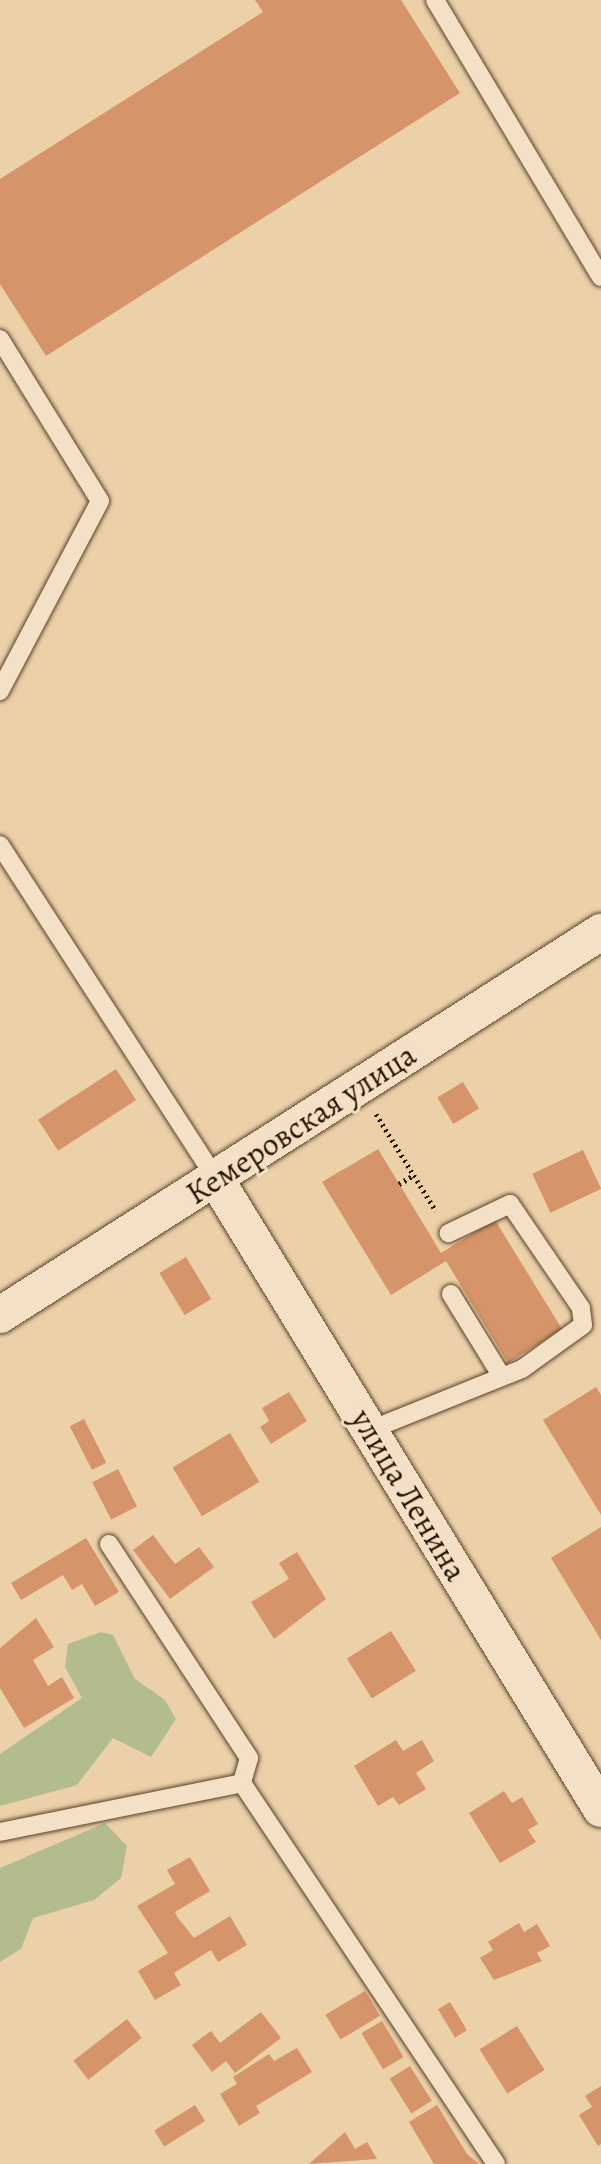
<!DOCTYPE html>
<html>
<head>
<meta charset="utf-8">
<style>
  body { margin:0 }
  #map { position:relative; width:601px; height:2164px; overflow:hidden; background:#ecd0a8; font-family:Alegreya,serif }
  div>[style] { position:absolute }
  .green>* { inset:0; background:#b2bc8c }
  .building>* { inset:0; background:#d59469; transform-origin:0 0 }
  .path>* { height:5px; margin-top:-2.5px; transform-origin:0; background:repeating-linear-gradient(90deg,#291100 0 2px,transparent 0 6px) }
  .roads { filter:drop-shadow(0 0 2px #5a412a) drop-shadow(0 0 2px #5a412a) }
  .lane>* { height:18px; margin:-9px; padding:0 9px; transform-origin:9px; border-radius:9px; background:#f3e0c6 }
  .street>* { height:36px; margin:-18px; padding:0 18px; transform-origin:18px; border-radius:18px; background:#f3e0c6 }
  span { translate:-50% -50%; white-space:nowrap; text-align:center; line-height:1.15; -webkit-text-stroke:6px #f3e0c6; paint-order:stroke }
  .street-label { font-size:32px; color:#291100 }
</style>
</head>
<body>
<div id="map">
  <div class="green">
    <div style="clip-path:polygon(101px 1632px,113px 1635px,135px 1679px,165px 1700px,176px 1719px,151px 1757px,113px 1738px,77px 1785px,0 1806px,0 1754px,82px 1698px,65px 1667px,68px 1644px)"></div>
    <div style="clip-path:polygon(105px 1823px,127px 1846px,121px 1878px,94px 1900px,33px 1918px,21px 1949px,0 1962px,0 1868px)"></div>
  </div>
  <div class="building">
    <div style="clip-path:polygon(255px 0,401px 0,460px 93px,46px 356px,0 284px,0 179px,263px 12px)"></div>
    <div style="left:116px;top:1069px;width:37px;height:93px;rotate:57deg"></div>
    <div style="left:463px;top:1082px;width:31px;height:30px;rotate:59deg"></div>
    <div style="clip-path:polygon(378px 1149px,441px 1253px,495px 1220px,562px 1329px,508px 1363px,446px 1261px,391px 1295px,322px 1182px)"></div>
    <div style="left:583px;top:1150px;width:43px;height:56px;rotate:65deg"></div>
    <div style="left:186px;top:1257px;width:49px;height:31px;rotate:59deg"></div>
    <div style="clip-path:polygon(596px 1387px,601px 1395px,601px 1515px,543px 1420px)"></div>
    <div style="clip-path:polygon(289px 1392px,307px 1421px,271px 1444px,260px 1427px,269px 1421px,262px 1408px)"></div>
    <div style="left:84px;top:1419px;width:49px;height:16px;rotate:63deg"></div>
    <div style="left:230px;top:1433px;width:57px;height:67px;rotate:59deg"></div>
    <div style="left:118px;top:1469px;width:42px;height:29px;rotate:63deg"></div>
    <div style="clip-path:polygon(601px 1527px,601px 1640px,551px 1558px)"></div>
    <div style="clip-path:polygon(153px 1535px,175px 1564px,199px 1547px,214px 1567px,170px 1599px,133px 1550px)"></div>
    <div style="clip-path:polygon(86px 1538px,119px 1592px,95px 1606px,82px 1584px,72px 1590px,63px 1575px,21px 1600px,11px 1583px)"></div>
    <div style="clip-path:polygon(297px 1552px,326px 1599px,274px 1639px,251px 1602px,289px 1579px,279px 1563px)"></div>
    <div style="clip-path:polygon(36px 1618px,54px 1647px,33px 1660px,48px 1686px,62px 1677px,74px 1698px,24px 1728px,0 1688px,0 1648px)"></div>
    <div style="left:391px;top:1631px;width:47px;height:52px;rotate:58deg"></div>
    <div style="clip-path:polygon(396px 1740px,403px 1751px,422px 1740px,434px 1761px,416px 1773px,426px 1789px,399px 1805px,393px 1797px,378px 1806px,354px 1766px)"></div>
    <div style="clip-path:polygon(504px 1791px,512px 1803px,522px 1797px,538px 1824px,528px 1830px,536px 1842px,500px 1863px,469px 1813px)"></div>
    <div style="clip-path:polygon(190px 1857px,210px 1891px,175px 1912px,178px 1918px,194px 1938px,230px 1916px,247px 1945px,218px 1962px,211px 1950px,174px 1973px,181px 1985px,155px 2000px,138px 1971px,168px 1953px,137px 1906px,175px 1884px,167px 1870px)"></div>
    <div style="clip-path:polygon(519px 1923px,524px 1932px,537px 1924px,550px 1946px,537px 1953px,542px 1961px,494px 1980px,480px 1958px,493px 1950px,488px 1942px)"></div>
    <div style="left:365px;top:1991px;width:29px;height:46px;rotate:59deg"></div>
    <div style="left:450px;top:2002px;width:33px;height:14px;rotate:59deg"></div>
    <div style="clip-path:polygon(261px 2012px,281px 2038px,235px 2073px,226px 2061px,212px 2072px,192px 2045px,211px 2031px,220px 2043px)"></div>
    <div style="left:127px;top:2019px;width:24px;height:68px;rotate:52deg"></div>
    <div style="left:382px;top:2021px;width:42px;height:24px;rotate:59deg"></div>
    <div style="left:517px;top:2026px;width:52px;height:44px;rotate:58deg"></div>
    <div style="clip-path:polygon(297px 2048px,312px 2072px,256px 2106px,260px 2113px,239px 2126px,220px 2094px,237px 2084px,233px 2077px,269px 2054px,274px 2061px)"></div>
    <div style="left:410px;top:2066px;width:41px;height:24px;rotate:58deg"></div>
    <div style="clip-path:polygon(601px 2086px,601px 2144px,598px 2146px,579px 2115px,592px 2107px,585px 2096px)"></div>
    <div style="left:195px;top:2105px;width:19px;height:48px;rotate:58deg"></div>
    <div style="clip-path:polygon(437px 2105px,467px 2154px,479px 2164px,434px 2164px,409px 2122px)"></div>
    <div style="clip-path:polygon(345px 2132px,355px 2149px,367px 2142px,377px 2159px,309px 2164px)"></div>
  </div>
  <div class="path">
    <div style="left:376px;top:1114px;width:114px;rotate:58.3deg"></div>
    <div style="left:399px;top:1184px;width:17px;rotate:-31deg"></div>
  </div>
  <div class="roads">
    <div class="lane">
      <div style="left:435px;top:0;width:323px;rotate:59.1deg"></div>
      <div style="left:0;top:339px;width:190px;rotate:58.3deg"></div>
      <div style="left:100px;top:501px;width:215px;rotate:117.8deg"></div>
      <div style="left:0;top:845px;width:400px;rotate:57.1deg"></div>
      <div style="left:451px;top:1294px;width:97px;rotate:58.4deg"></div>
      <div style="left:370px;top:1430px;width:164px;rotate:-21.9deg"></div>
      <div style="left:522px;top:1369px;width:75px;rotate:-35.8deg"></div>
      <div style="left:583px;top:1325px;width:17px;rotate:-97deg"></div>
      <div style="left:581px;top:1308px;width:126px;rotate:-124.3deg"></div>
      <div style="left:510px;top:1204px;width:68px;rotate:154.6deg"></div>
      <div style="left:109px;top:1544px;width:256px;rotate:56.8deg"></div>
      <div style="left:249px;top:1758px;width:26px;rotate:106deg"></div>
      <div style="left:242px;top:1783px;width:458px;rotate:56.3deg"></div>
      <div style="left:0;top:1832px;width:247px;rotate:-11.4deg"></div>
    </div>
    <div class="street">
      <div style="left:217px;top:1181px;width:736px;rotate:58.56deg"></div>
      <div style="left:0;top:1315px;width:713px;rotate:-32.51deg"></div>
    </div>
  </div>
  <div class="street-label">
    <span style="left:301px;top:1124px;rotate:-33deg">Кемеровская улица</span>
    <span style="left:409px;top:1495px;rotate:59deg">улица Ленина</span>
  </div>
</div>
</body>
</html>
